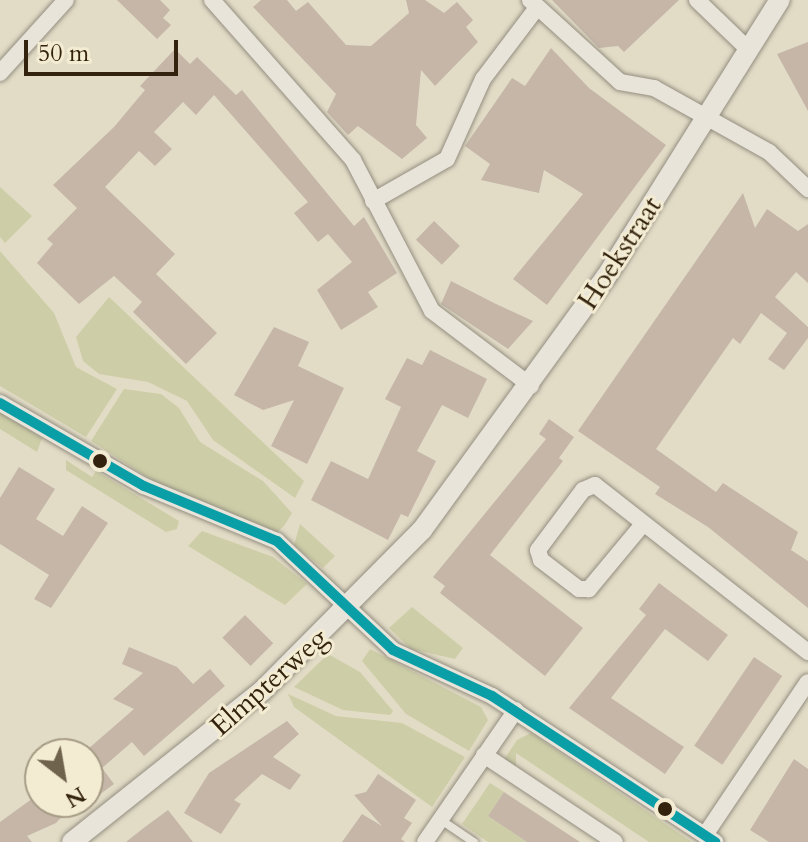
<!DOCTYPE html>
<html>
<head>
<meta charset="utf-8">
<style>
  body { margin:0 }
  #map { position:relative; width:808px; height:842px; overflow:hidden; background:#e2dcc6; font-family:Cardo,serif }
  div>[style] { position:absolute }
  .green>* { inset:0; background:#cdcea7 }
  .building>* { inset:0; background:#c5b6a8; transform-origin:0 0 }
  .roads { filter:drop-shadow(0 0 2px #948e80) drop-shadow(0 0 2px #948e80) }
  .service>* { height:8px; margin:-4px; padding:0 4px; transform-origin:4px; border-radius:4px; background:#e8e4da }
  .minor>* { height:16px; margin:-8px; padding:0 8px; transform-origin:8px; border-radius:8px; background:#e8e4da }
  .tertiary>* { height:20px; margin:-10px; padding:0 10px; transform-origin:10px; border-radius:10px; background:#e8e4da }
  .bus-1>* { height:10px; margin:-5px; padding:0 5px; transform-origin:5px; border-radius:5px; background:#0a9fa7 }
  .dots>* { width:22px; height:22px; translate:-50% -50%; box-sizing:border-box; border:4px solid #f3ecd3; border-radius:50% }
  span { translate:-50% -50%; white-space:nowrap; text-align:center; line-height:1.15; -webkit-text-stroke:6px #f3ecd3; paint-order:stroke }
  .street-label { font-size:28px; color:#33220d }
  .north { position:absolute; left:24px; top:738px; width:80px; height:80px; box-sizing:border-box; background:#f3ecd3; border:2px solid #a69b84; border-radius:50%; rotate:149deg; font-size:22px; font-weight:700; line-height:32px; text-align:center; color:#33220d }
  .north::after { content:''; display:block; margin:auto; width:28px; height:36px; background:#70634e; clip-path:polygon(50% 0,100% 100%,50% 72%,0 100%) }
  .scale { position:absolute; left:24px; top:40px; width:154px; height:36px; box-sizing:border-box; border:4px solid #33220d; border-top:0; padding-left:10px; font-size:24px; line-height:28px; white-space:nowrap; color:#33220d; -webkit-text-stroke:6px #f3ecd3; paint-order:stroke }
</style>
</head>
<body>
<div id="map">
  <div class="green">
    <div style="clip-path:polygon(0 187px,32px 216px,5px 243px,0 237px)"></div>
    <div style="clip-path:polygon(0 251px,54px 313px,76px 367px,117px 389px,86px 437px,0 386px)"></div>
    <div style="clip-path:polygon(109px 297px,304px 481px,295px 498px,213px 440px,187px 401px,148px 382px,99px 374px,83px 361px,76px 337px)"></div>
    <div style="clip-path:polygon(124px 389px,161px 394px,179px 408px,200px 442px,263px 481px,292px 513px,284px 526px,276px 533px,171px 492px,91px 441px)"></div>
    <div style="clip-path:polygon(0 412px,42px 438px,37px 452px,0 429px)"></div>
    <div style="clip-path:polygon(66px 460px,92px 477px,96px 471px,179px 521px,177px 529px,166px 532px,66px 470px)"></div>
    <div style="clip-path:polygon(300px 524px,335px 556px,323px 568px,294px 545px)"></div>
    <div style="clip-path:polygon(202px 531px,273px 557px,307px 584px,285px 605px,188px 546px)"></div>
    <div style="clip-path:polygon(412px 607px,463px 648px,455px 659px,411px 649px,389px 628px)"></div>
    <div style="clip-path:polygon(370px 649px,481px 707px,488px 720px,469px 751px,406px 714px,362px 661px)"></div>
    <div style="clip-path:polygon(328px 654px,360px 672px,393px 711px,390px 715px,343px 710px,294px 687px)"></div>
    <div style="clip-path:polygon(288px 694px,336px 716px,402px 723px,465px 757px,432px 807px,294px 707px)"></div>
    <div style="clip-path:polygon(531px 733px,692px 842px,649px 842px,516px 753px,516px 770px,503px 761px,517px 740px)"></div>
    <div style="clip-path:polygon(490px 783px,504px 792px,488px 816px,527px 842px,488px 842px,462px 824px)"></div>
  </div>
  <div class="building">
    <div style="clip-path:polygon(117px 0,160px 0,170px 10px,163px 18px,171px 25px,157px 39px)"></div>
    <div style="clip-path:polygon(261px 0,287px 0,296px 11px,308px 2px,346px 45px,371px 46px,409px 13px,406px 0,425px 0,444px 13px,457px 2px,473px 20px,466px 27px,478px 42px,435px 86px,421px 70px,416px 125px,427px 138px,402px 159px,358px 126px,348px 135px,327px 112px,336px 94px,253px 7px)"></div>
    <div style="clip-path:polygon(552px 0,679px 0,624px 52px,618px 46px,599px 48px)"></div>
    <div style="clip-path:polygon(808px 42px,808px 111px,777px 54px)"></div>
    <div style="clip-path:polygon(551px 48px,589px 88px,666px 145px,547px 305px,513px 279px,583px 194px,544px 170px,539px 193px,481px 180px,490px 164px,465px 146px,512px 78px,525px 86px)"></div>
    <div style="clip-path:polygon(175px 49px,190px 64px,197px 57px,236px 95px,242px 90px,354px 226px,364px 217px,397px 273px,368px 292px,378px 307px,341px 330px,317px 290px,352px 262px,328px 234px,318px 242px,294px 213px,308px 202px,214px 95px,196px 115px,183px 102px,154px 132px,172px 149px,155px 166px,139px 151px,105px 187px,175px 254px,156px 274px,217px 333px,186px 364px,133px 312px,142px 302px,114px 276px,79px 304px,37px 263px,53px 244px,47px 239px,77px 208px,53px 185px,114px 127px,145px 90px,140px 86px)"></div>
    <div style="clip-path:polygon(743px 193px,755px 228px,767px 209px,798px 231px,808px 224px,808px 283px,796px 272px,775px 297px,808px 327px,808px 338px,784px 370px,768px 359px,787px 333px,761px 313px,740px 344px,733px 338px,656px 449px,716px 492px,723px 483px,798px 532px,791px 550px,808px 561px,808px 608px,708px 527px,655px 494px,660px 487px,578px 431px)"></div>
    <div style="left:434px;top:221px;width:36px;height:26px;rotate:44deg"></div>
    <div style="clip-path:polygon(451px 281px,494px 303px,533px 321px,508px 349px,441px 304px)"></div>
    <div style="clip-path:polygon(274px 327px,309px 342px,298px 366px,344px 388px,307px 464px,271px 446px,294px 400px,263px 410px,234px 395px)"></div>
    <div style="clip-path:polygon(430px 350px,487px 379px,468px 418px,442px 405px,417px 451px,436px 461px,408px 517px,401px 514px,388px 540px,311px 500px,331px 461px,368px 479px,401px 407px,385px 399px,407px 358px,422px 365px)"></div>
    <div style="clip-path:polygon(549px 419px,574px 437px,559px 458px,563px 461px,490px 555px,583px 628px,545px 676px,440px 593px,445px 586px,433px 577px,546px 439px,539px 434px)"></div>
    <div style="clip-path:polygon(19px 467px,55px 489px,36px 519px,63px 536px,82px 506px,108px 523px,51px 608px,34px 599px,49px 575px,0 544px,0 498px)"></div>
    <div style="clip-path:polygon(659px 583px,728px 635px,708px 661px,665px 629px,611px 698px,684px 747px,665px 774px,569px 708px,646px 615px,639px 609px)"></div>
    <div style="left:245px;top:615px;width:40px;height:32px;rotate:45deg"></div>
    <div style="clip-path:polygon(129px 647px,177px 667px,193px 684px,210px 669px,225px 686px,144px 756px,132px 742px,102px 768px,114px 784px,88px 803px,88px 749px,134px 709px,113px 699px,143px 673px,122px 664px)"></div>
    <div style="left:754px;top:657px;width:34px;height:107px;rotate:34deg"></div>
    <div style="clip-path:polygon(287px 721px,299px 734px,273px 757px,301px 775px,290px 790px,262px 774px,234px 800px,241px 804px,221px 834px,184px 813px,209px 773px)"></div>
    <div style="clip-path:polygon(794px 759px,808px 769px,808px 842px,769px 842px,750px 830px)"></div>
    <div style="clip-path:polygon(378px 774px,416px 800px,404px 818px,412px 823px,401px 839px,405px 842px,342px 842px,362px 814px,382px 826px,354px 795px,366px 792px)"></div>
    <div style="clip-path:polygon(504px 792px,551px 823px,580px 842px,527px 842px,488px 816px)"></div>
    <div style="clip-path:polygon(40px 793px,40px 802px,76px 802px,56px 823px,27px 836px,32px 842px,0 842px,0 822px)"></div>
    <div style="clip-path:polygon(168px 810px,193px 842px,126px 842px,141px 830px)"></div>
  </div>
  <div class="roads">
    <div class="service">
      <div style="left:441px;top:820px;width:40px;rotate:34deg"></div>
    </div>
    <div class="minor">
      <div style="left:212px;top:0;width:213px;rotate:48.6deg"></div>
      <div style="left:353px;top:160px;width:170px;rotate:62.4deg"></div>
      <div style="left:432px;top:311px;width:124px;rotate:37.1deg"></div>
      <div style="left:530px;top:0;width:122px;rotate:42.3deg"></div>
      <div style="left:620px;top:82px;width:35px;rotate:10deg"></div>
      <div style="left:654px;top:88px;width:132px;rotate:29.1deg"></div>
      <div style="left:769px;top:152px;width:54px;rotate:43.5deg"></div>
      <div style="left:697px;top:0;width:72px;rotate:43.9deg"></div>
      <div style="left:0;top:73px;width:98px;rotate:-47.9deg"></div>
      <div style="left:373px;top:201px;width:85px;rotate:-29.6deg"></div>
      <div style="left:447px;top:159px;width:88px;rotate:-65.8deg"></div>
      <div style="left:483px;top:79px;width:88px;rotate:-52.9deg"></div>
      <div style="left:0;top:403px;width:166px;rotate:30deg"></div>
      <div style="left:144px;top:486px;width:144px;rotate:22.5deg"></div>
      <div style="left:277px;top:541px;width:159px;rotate:43.2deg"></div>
      <div style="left:393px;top:650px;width:109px;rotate:24.9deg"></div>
      <div style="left:492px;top:696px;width:267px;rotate:33.2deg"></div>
      <div style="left:643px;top:524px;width:85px;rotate:129.7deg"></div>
      <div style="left:589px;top:589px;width:10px;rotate:180deg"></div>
      <div style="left:579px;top:589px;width:48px;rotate:-142.7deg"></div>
      <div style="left:541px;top:560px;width:10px;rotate:-107deg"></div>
      <div style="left:538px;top:550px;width:75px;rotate:-53.1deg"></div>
      <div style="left:583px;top:490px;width:13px;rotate:-23deg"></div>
      <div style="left:595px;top:485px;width:271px;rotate:38.1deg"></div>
      <div style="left:484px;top:755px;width:157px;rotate:33.6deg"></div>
      <div style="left:705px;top:835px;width:184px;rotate:-56.1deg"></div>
      <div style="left:425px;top:842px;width:160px;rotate:-55.4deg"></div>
    </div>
    <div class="tertiary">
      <div style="left:72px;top:842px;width:243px;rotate:-38.5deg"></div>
      <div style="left:262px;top:691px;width:227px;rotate:-45.2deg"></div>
      <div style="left:422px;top:530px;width:313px;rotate:-54deg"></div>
      <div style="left:606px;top:277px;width:327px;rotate:-57.9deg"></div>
    </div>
  </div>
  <div class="bus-1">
    <div style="left:0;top:403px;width:166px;rotate:30deg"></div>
    <div style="left:144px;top:486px;width:144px;rotate:22.5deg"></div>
    <div style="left:277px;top:541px;width:159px;rotate:43.2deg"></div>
    <div style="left:393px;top:650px;width:109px;rotate:24.9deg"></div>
    <div style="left:492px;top:696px;width:267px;rotate:33.2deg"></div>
  </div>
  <div class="dots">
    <div style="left:100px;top:461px;background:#33220d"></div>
    <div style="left:665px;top:809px;background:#33220d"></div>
  </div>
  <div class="street-label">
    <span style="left:620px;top:253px;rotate:-57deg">Hoekstraat</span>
    <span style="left:269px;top:682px;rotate:-42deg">Elmpterweg</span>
  </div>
  <div class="north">N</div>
  <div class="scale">50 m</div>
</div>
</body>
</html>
